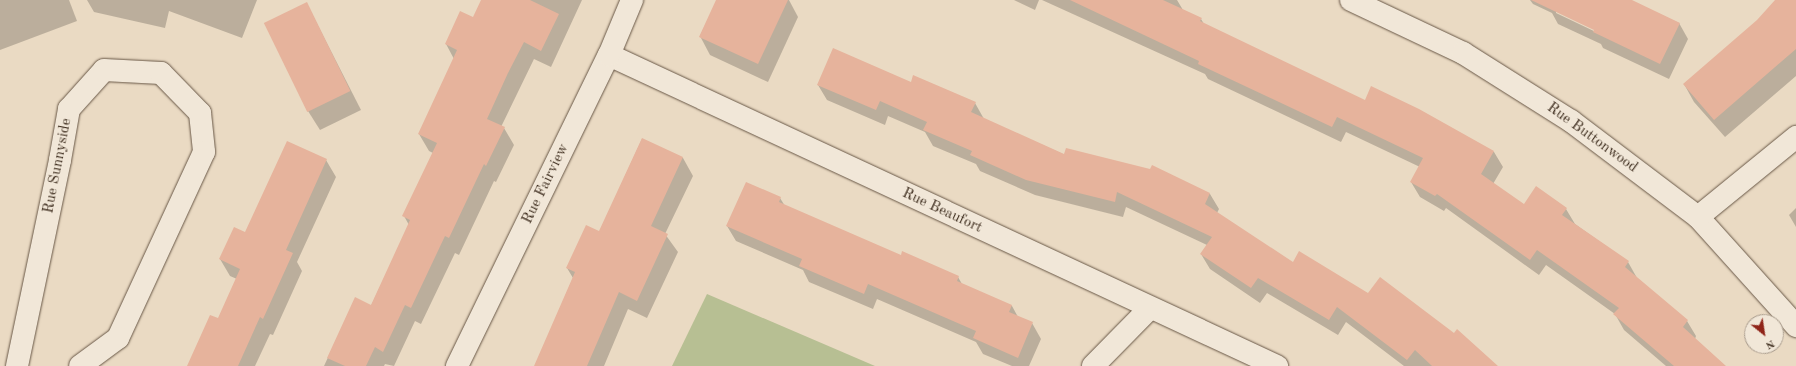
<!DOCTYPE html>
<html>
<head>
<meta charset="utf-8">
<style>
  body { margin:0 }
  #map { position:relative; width:1796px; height:366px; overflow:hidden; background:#eadac3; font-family:"Old Standard TT",serif }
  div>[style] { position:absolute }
  .green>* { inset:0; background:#b7bf93 }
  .shadow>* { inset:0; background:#0003 }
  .building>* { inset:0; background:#e6b39c; transform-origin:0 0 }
  .roads { filter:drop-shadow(0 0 1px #685746) drop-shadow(0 0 1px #685746) }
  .minor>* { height:22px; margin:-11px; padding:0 11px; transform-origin:11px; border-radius:11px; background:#f1e7d8 }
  span { translate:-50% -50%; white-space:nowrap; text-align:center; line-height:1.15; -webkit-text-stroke:3px #f1e7d8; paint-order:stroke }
  .street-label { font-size:15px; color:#3c2b1c }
  .north { position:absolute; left:1744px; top:314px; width:40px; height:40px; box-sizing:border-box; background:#f1e7d8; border:1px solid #a99c8d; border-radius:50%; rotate:150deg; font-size:11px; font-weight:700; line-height:16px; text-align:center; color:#3c2b1c }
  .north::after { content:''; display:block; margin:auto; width:14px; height:18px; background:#8f2418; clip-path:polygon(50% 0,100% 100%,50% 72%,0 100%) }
</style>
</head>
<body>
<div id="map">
  <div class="green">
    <div style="clip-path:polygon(707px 294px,875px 366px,672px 366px)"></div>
  </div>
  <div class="shadow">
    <div style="clip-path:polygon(0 0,69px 0,77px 21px,0 50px)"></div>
    <div style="clip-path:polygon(87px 0,257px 0,242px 38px,169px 11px,165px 28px,94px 12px)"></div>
    <div style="clip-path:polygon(482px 0,582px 0,551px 67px,534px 59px,501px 127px,504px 128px,514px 145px,496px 182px,494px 181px,459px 255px,455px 253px,421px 324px,415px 321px,394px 366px,385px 364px,384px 366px,324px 366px,355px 299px,371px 306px,409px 225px,404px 216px,433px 153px,429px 151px,419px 134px,454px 59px,446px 44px,474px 18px)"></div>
    <div style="clip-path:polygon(717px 0,789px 0,798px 17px,768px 82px,710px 55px,700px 36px)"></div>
    <div style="clip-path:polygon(1014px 0,1039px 0,1035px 10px)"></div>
    <div style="clip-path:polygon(1042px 0,1177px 0,1183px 10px,1201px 19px,1204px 24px,1365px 101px,1494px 152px,1503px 167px,1493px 184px,1524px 206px,1566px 209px,1575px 224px,1628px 262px,1637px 278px,1687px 321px,1696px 336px,1695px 339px,1725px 366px,1666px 366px,1624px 330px,1615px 314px,1546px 265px,1539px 275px,1446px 208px,1444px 211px,1420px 197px,1411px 182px,1420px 167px,1346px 132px,1341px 142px,1208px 79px,1205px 74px)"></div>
    <div style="clip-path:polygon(evenodd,1530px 0,1629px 0,1679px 23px,1688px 39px,1669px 79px,1603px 48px,1601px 44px,1558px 24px,1552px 13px,1533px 4px,1530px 0,1556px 11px,1599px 31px,1598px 33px,1556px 13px,1556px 11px)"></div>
    <div style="clip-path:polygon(1777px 0,1796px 0,1796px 76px,1725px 137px,1694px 102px,1684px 84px,1758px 21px)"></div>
    <div style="clip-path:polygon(307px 4px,361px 110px,320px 130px,308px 111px)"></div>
    <div style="clip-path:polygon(911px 83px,975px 103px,984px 119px,1065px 155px,1210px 194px,1219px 209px,1217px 213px,1293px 263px,1368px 294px,1497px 366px,1404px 366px,1346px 322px,1338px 335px,1267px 293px,1260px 303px,1210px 269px,1201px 254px,1207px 245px,1126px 207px,1123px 217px,1035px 195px,980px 171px,976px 164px,933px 146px,925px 132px,888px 116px,885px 125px,827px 100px,818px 85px)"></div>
    <div style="clip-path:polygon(642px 139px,683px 158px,693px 176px,665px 234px,678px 252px,647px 318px,628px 309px,604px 366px,535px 366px,573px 278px,567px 268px,599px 233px)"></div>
    <div style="clip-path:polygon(326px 160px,336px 177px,297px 262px,302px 271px,273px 335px,270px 334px,255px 366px,189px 366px,218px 320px,237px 279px,230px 276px,220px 259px,246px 233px)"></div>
    <div style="clip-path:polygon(780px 198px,785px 206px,901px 256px,958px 277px,962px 284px,1012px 306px,1018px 317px,1032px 323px,1041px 339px,1029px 366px,1012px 366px,983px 354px,976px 342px,877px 299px,873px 309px,809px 282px,803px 270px,736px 241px,727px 226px)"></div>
    <div style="clip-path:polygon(1796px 208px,1796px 227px,1789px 215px)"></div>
  </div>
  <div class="building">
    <div style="clip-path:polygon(481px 0,530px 0,559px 14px,541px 51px,524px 42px,508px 73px,487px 119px,505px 127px,486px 166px,484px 164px,449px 238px,445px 236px,411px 308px,405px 305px,383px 352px,375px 347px,366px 366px,345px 366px,327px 358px,355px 297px,371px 305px,410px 220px,402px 216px,437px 143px,418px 134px,457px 50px,445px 44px,460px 11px,473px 17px)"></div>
    <div style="clip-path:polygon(716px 0,788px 0,758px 64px,699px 37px)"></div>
    <div style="clip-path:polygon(1070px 0,1163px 0,1202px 18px,1200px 21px,1365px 100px,1371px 86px,1419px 109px,1494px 151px,1481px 174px,1524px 204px,1536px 186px,1567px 208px,1562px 215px,1629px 261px,1625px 267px,1688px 320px,1683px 327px,1726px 366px,1674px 366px,1613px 314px,1619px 308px,1537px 250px,1530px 260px,1437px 194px,1435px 196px,1410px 182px,1423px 158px,1337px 117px,1332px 127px,1198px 64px,1199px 61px)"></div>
    <div style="clip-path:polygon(1531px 0,1632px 0,1680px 23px,1660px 64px,1593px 32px,1594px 30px)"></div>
    <div style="clip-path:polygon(1775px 0,1796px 0,1796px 49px,1714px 120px,1683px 84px,1757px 20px)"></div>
    <div style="left:307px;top:2px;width:99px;height:48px;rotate:64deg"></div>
    <div style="clip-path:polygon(833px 48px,911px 82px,913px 75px,976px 102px,971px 112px,1064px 154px,1066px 148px,1150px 169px,1152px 165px,1210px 193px,1205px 204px,1293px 262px,1299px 251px,1368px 293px,1380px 277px,1454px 333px,1457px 329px,1498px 366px,1432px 366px,1415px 350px,1407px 360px,1337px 307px,1329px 320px,1258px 278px,1251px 288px,1200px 254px,1212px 237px,1117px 192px,1115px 202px,1026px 180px,970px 155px,972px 151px,923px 130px,927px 122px,880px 101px,876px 110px,817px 85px)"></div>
    <div style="clip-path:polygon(642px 138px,683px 157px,651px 226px,668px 234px,637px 301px,619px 292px,587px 366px,534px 366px,575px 272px,566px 268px,586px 225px,599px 231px)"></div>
    <div style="clip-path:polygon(287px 141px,327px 159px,286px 250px,293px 253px,263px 319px,260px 317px,238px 366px,187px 366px,210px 315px,218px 318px,240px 269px,219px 259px,234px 227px,245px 232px)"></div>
    <div style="clip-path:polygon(746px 182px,781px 197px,779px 202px,901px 255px,902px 251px,959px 276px,957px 281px,1012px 305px,1009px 312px,1033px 322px,1018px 358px,973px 338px,976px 331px,868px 284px,864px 294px,799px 266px,802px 259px,726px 226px)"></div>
  </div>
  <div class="roads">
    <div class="minor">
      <div style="left:1351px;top:0;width:124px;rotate:25.3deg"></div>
      <div style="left:1463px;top:53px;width:128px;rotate:32.2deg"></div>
      <div style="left:1571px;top:121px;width:159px;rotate:37.1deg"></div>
      <div style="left:1698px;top:217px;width:147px;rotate:48deg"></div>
      <div style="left:609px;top:55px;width:737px;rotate:24.97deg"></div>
      <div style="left:1698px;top:217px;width:127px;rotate:-39.2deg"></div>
      <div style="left:17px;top:366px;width:210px;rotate:-78.2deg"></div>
      <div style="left:60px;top:160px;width:52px;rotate:-80deg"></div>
      <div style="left:69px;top:109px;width:52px;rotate:-48.1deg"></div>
      <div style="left:104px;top:70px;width:57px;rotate:3deg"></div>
      <div style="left:161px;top:73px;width:56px;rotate:45.7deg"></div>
      <div style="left:200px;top:113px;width:39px;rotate:84deg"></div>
      <div style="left:204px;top:152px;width:205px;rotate:114.8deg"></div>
      <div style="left:118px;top:338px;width:47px;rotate:143.6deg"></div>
      <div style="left:457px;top:366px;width:346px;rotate:-64deg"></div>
      <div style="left:609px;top:55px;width:60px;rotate:-67.3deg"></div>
      <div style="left:1093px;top:366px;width:81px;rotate:-45.5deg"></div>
    </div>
  </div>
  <div class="street-label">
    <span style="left:1592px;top:138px;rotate:36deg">Rue Buttonwood</span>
    <span style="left:58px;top:166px;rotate:-79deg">Rue Sunnyside</span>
    <span style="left:546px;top:184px;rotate:-64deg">Rue Fairview</span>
    <span style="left:942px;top:211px;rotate:25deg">Rue Beaufort</span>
  </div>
  <div class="north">N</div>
</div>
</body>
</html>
